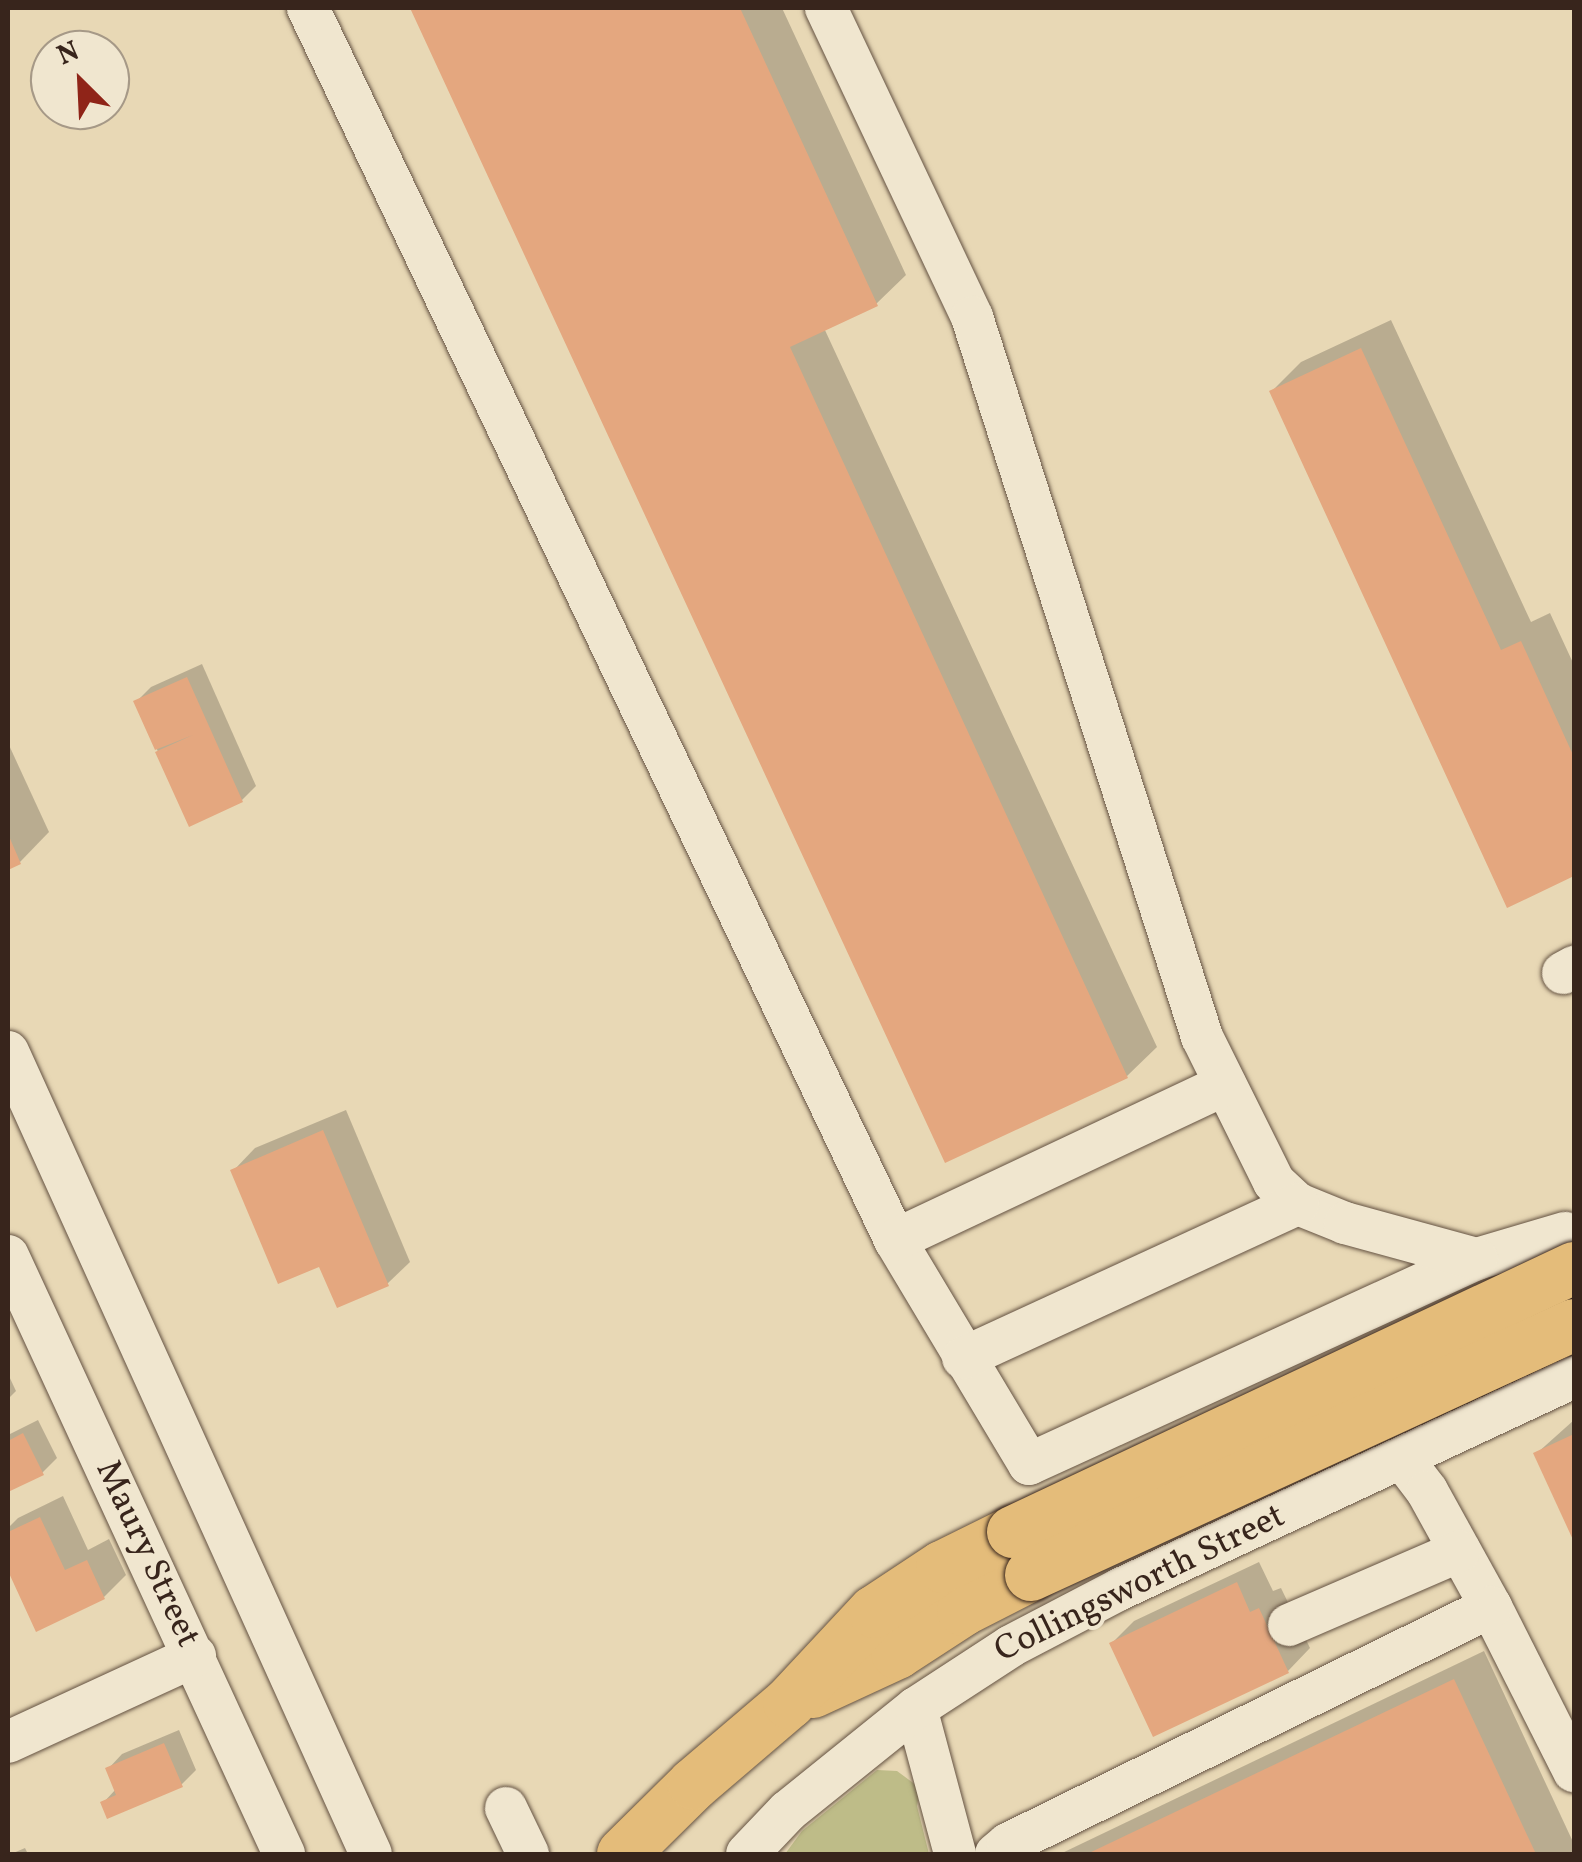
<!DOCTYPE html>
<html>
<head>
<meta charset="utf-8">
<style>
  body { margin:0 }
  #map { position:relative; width:1582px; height:1862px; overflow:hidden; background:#e8d8b5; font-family:Vollkorn,serif }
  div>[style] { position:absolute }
  .green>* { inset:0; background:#bebc88 }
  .shadow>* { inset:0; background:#0003 }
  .building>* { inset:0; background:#e4a77f }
  .roads { filter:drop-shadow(0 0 2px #645242) drop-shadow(0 0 2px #645242) }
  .minor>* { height:42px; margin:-21px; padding:0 21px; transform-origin:21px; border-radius:21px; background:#f0e6cf }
  .major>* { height:52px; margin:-26px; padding:0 26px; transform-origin:26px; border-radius:26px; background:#e4bc7a }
  .bridges { filter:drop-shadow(0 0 2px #38251c) drop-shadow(0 0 2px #38251c) }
  .major-bridge>* { height:52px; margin:-26px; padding:0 26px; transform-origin:26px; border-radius:26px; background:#e4bc7a }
  span { translate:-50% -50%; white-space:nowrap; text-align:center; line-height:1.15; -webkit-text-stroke:8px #f0e6cf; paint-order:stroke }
  .street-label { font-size:35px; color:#38251c }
  .frame { position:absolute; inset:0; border:10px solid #38251c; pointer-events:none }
  .north { position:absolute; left:30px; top:30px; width:100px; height:100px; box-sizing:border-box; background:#f0e6cf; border:2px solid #a69987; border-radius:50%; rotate:336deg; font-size:28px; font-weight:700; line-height:40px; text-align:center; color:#38251c }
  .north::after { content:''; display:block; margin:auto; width:35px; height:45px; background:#8f2418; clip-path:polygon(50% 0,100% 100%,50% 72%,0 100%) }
</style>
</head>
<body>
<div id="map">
  <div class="green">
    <div style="clip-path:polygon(877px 1770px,897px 1771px,920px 1788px,917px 1806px,929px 1854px,785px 1854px,802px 1831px)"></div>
  </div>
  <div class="shadow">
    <div style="clip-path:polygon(413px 8px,782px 8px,906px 275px,876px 304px,824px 328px,1157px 1047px,1127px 1076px,947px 1160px)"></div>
    <div style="clip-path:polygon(1391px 320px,1531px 622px,1550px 613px,1574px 665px,1574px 873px,1509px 904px,1272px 391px,1301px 362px)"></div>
    <div style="clip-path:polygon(202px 664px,256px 786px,242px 800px,190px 824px,136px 702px,151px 687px)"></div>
    <div style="clip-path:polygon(8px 743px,49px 832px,20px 862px,8px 868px)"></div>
    <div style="clip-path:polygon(346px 1110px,410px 1262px,387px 1284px,321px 1264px,233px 1171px,255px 1148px)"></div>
    <div style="clip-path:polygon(8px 1374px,16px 1391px,8px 1399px)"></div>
    <div style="clip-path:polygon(38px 1420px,57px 1458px,42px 1473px,8px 1490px,8px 1435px)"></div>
    <div style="clip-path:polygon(1574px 1420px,1574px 1536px,1536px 1454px)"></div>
    <div style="clip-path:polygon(63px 1496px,88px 1550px,109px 1539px,126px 1575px,104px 1597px,37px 1629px,8px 1565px,8px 1528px,18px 1518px)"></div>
    <div style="clip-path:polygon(1259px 1562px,1273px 1591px,1281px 1588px,1310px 1648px,1288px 1671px,1112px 1643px,1134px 1621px)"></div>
    <div style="clip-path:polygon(1484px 1651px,1574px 1844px,1574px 1854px,1060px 1854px)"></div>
    <div style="clip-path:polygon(179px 1730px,196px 1770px,181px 1785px,103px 1803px,116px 1789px,108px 1769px,122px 1754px)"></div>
    <div style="clip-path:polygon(25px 1848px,28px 1854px,11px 1854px)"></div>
  </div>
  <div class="building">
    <div style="clip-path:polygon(410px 8px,740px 8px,878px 306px,790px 347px,1128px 1078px,945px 1163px)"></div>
    <div style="clip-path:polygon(1361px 348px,1501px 650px,1521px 641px,1574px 757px,1574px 876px,1507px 908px,1269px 391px)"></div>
    <div style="clip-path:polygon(187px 677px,243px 802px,189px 827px,155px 752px,193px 735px,155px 750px,133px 701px)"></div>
    <div style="clip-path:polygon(8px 834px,21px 864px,8px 870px)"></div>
    <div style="clip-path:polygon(323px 1130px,389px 1286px,337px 1308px,319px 1267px,278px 1284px,230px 1170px)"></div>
    <div style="clip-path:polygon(23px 1433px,44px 1475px,8px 1492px,8px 1441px)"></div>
    <div style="clip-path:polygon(1574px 1434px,1574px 1542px,1533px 1453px)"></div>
    <div style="clip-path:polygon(40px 1517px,65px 1570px,87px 1560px,105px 1599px,36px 1632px,8px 1571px,8px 1532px)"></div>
    <div style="clip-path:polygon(1237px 1582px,1250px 1612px,1259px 1608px,1289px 1673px,1153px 1737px,1109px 1643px)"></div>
    <div style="clip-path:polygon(1454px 1679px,1536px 1854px,1087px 1854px)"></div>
    <div style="clip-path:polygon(164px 1743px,183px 1787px,107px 1819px,100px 1802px,116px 1795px,105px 1768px)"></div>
  </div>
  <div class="roads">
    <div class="minor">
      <div style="left:308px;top:8px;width:1365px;rotate:64.52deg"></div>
      <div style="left:895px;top:1240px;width:261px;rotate:59.1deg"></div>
      <div style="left:1029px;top:1464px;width:493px;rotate:-24.6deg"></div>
      <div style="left:1477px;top:1259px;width:92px;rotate:-16.5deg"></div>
      <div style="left:826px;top:8px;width:342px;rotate:64.7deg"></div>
      <div style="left:972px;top:317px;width:756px;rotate:72.28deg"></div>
      <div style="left:1202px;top:1037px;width:162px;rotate:63.6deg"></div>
      <div style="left:1274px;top:1182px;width:33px;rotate:43deg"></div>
      <div style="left:1298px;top:1204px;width:51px;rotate:22deg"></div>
      <div style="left:1345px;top:1223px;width:137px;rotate:15.3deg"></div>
      <div style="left:1563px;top:973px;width:13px;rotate:-29deg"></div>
      <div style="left:8px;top:1052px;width:880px;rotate:65.65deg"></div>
      <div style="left:895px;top:1240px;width:365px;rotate:-25.2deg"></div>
      <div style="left:8px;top:1256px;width:659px;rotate:65.22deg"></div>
      <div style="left:963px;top:1358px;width:369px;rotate:-24.7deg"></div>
      <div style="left:1402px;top:1458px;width:41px;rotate:52.9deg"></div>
      <div style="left:1427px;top:1491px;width:132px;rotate:61.1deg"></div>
      <div style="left:1491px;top:1607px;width:184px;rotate:63.2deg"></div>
      <div style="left:1289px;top:1625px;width:186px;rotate:-23.4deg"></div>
      <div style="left:916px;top:1708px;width:151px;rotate:75deg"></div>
      <div style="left:8px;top:1742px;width:206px;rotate:-24.7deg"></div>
      <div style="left:506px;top:1808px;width:51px;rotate:64.4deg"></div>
      <div style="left:747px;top:1854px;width:59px;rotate:-46.4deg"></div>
      <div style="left:788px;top:1811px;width:164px;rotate:-38.8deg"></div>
      <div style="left:916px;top:1708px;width:113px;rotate:-33.1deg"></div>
      <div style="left:1011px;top:1646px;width:123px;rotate:-27.6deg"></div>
      <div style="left:1120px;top:1589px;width:501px;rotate:-25.03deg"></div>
      <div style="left:996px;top:1854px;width:16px;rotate:-40deg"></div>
      <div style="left:1008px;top:1844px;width:538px;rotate:-26.14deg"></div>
    </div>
    <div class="major">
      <div style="left:813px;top:1692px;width:93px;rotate:-24.9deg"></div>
      <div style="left:897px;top:1653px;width:79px;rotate:-33.1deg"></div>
      <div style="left:963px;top:1610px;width:76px;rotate:-27.2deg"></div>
      <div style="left:623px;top:1854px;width:100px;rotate:-44.6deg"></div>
      <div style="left:694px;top:1784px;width:125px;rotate:-40.5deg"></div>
      <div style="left:789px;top:1703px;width:125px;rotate:-47deg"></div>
      <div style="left:874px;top:1612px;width:82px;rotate:-33.5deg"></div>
      <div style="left:942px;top:1567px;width:79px;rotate:-26.2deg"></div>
    </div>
  </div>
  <div class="bridges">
    <div class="major-bridge">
      <div style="left:1013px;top:1532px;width:620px;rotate:-25.2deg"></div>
      <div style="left:1031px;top:1575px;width:598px;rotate:-24.72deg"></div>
    </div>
  </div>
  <div class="street-label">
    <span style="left:147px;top:1554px;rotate:65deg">Maury Street</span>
    <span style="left:1140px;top:1584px;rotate:-26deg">Collingsworth Street</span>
  </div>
  <div class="frame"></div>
  <div class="north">N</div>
</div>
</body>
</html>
